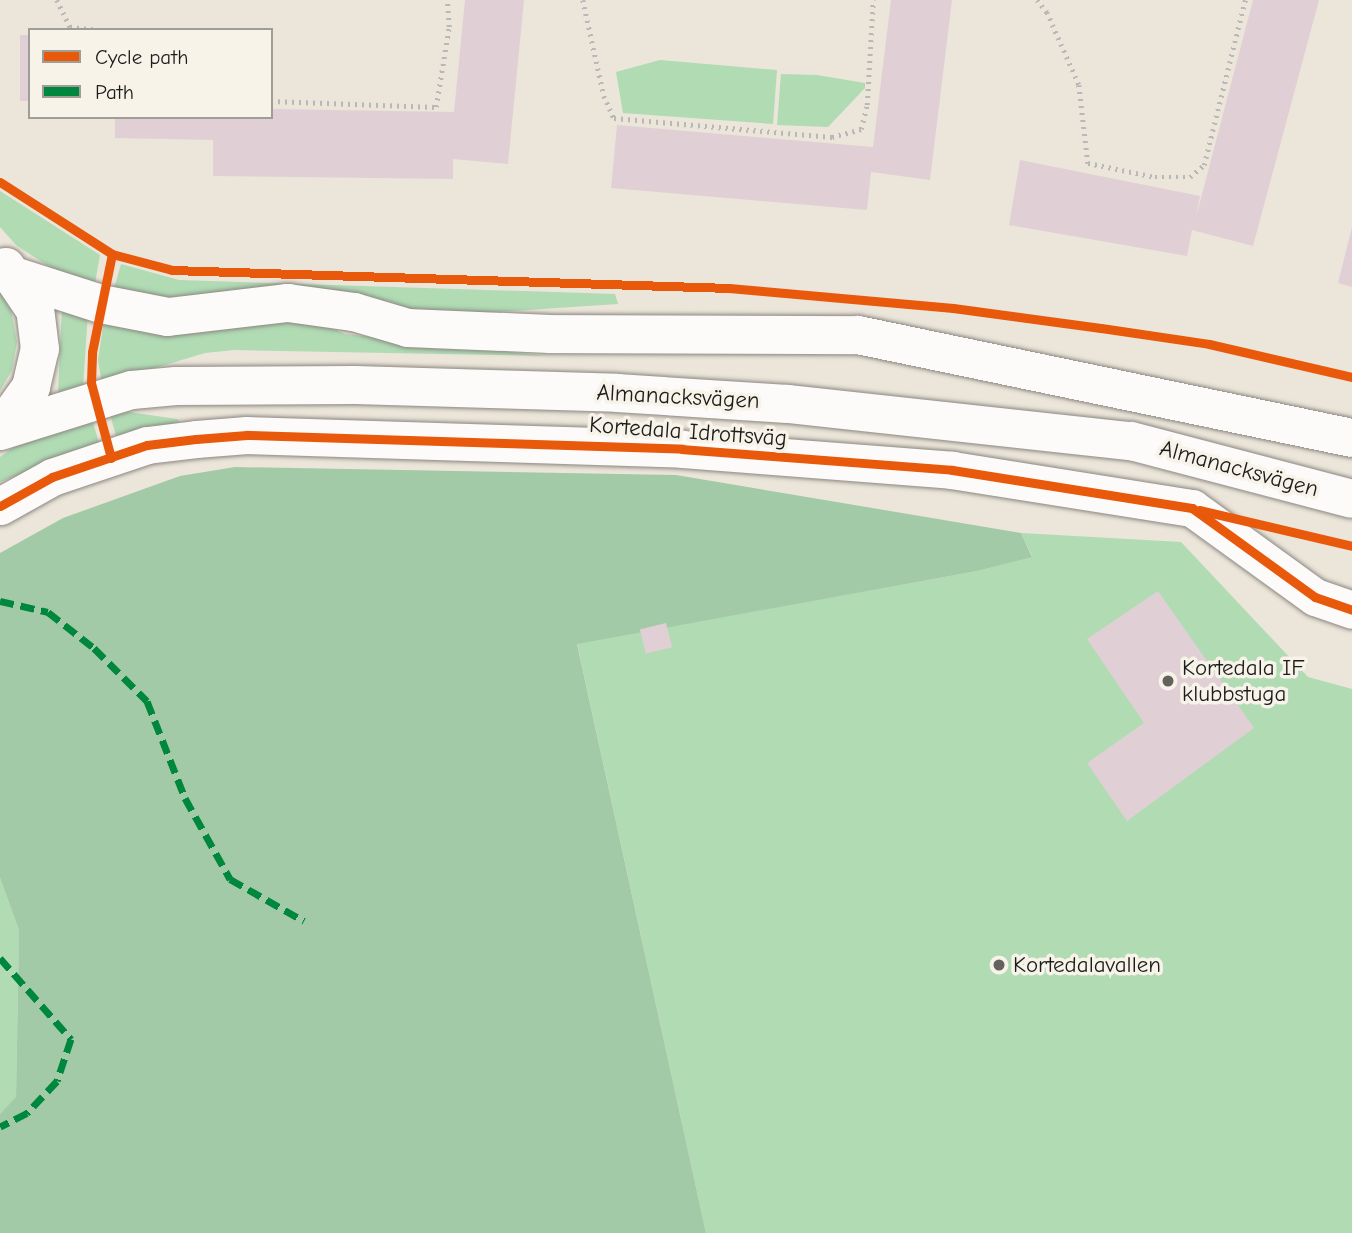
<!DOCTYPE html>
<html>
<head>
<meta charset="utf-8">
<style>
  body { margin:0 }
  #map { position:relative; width:1352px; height:1233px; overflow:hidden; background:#ece5d9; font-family:"Comic Neue",sans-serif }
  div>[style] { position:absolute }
  .green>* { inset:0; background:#b0dbb3 }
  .forest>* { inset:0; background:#a3caa7 }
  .building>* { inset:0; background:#e0d0d6; transform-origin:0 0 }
  .path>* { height:4.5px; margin-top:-2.25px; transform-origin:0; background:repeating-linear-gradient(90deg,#b9b8b6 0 2px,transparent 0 7px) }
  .roads { filter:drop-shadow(0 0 2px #8a8781) drop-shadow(0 0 2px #8a8781) }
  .minor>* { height:37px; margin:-18.5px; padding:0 18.5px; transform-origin:18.5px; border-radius:18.5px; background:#fcfbf9 }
  .major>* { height:38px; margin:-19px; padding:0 19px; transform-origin:19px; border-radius:19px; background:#fcfbf9 }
  .quiet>* { height:7px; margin-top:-3.5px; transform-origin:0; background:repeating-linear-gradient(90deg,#00873e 0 14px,transparent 0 21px) }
  .cycleway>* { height:9px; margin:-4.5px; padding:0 4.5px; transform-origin:4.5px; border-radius:4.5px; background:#e8590c }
  .dots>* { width:19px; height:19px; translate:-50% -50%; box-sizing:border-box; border:4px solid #f7f3e8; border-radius:50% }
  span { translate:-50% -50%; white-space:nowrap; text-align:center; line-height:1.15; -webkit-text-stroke:7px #f7f3e8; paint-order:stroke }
  .street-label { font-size:23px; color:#1c1c1c }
  .poi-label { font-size:23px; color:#1c1c1c }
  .left { translate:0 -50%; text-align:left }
  .legend { position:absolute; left:28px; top:28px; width:245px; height:91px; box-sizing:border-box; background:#f7f3e8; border:2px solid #9f9d96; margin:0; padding:9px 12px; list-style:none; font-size:21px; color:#1c1c1c }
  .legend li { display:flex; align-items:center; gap:14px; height:35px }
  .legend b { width:35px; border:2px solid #9f9d96 }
</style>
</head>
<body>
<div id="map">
  <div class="green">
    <div style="clip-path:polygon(660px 60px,777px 70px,773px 124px,623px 113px,616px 72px)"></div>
    <div style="clip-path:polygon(781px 74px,817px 75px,865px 83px,865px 88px,828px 127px,777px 125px)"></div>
    <div style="clip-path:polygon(0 191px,100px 255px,94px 289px,68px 279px,16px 245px,0 227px)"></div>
    <div style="clip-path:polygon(121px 264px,179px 280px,615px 294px,618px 304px,435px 316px,187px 303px,113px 292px)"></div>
    <div style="clip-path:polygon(0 293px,11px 310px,17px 342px,12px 370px,0 391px)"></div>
    <div style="clip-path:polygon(62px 306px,88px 313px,83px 386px,58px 394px)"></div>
    <div style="clip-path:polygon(104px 319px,221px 325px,316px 321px,345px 334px,547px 356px,234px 350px,205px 353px,102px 384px,98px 360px)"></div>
    <div style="clip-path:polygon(122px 411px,177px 419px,180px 422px,116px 436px,110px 414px)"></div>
    <div style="clip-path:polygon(91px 415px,99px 443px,0 482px,0 457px,17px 445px)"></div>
    <div style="clip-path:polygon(1021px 533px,1181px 542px,1308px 677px,1352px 689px,1352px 1233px,706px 1233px,577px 643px,977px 571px,1032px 556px)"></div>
    <div style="clip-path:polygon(0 878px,19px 930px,16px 1098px,0 1114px)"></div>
  </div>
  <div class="forest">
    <div style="clip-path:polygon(235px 467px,676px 475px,1021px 533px,1032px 557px,977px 571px,577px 644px,706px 1233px,0 1233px,0 1114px,16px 1097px,19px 930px,0 878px,0 553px,63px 518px,180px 476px)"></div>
  </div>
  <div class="building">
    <div style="clip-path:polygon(465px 0,524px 0,508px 164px,453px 159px,453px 179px,213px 176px,213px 140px,115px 138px,115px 117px,271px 117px,271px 109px,454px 112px)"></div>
    <div style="clip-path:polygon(891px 0,952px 0,930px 180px,871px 172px,867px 210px,611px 188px,617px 125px,873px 147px)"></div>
    <div style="clip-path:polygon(1253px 0,1319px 0,1253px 246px,1192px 230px,1187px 256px,1009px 225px,1020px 160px,1200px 196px,1196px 217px)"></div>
    <div style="left:20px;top:35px;width:10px;height:66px"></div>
    <div style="clip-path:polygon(1352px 227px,1352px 287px,1338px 283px)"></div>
    <div style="clip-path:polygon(1158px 591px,1254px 728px,1127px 821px,1087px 763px,1144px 723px,1087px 639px)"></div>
    <div style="left:666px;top:623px;width:25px;height:27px;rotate:76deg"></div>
  </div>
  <div class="path">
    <div style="left:57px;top:0;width:30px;rotate:64deg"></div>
    <div style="left:70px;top:27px;width:27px;rotate:6deg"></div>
    <div style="left:583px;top:0;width:98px;rotate:77.7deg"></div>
    <div style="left:604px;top:96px;width:24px;rotate:66deg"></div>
    <div style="left:614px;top:118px;width:219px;rotate:5deg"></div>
    <div style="left:832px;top:137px;width:30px;rotate:-15deg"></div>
    <div style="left:861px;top:129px;width:25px;rotate:-76deg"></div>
    <div style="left:867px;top:105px;width:105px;rotate:-86.7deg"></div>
    <div style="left:1037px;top:0;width:16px;rotate:50deg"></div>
    <div style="left:1047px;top:12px;width:80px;rotate:66.3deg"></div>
    <div style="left:1079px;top:85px;width:79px;rotate:83.4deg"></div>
    <div style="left:1088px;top:163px;width:68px;rotate:11.8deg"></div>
    <div style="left:1155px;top:177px;width:35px"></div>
    <div style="left:1190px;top:177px;width:18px;rotate:-41deg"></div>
    <div style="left:1204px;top:165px;width:170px;rotate:-76deg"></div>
    <div style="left:271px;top:101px;width:165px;rotate:2.1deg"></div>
    <div style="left:436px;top:107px;width:81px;rotate:-80.8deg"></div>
    <div style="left:449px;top:27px;width:27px;rotate:-94deg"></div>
  </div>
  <div class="roads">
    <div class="minor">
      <div style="left:0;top:506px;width:60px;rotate:-29.1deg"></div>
      <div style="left:52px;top:477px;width:100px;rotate:-18.6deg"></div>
      <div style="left:147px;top:445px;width:49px;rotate:-7deg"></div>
      <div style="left:196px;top:439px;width:51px;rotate:-4.5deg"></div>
      <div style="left:247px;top:435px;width:435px;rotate:1.8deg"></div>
      <div style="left:682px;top:449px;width:271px;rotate:4.4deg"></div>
      <div style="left:952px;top:470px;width:243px;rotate:9deg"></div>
      <div style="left:1192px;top:508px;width:152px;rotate:35.9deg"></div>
      <div style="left:1315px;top:597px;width:39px;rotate:19deg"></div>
    </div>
    <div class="major">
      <div style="left:14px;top:276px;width:91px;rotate:17.8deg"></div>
      <div style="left:101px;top:304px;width:68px;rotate:11deg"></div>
      <div style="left:168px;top:317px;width:121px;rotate:-6.7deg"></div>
      <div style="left:288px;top:303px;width:67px;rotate:7.8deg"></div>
      <div style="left:354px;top:312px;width:56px;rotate:16.5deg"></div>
      <div style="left:408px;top:328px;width:142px;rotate:2.4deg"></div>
      <div style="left:550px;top:334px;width:308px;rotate:0.2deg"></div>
      <div style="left:858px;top:335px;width:505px;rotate:11.78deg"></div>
      <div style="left:0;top:430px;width:53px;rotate:-54.2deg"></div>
      <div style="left:31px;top:387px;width:39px;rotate:-77deg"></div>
      <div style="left:40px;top:349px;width:39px;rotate:-97deg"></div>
      <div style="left:35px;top:310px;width:52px;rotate:-124deg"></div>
      <div style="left:0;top:431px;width:138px;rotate:-17.3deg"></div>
      <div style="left:132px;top:390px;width:44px;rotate:-5.2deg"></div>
      <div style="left:176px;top:386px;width:179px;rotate:-0.3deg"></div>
      <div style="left:355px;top:385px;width:262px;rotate:1.7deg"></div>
      <div style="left:617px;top:393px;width:171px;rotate:3.7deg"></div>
      <div style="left:788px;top:404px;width:345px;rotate:6.2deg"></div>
      <div style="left:1131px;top:441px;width:228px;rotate:14.7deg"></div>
    </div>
  </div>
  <div class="quiet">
    <div style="left:0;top:601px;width:49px;rotate:12.9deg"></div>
    <div style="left:48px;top:612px;width:58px;rotate:38deg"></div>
    <div style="left:94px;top:648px;width:75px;rotate:45deg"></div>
    <div style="left:147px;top:701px;width:104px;rotate:68.6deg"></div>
    <div style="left:185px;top:798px;width:93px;rotate:60.9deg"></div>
    <div style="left:230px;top:879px;width:85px;rotate:29.6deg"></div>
    <div style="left:0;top:958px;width:108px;rotate:48.8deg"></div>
    <div style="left:71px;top:1039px;width:44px;rotate:108.4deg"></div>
    <div style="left:57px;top:1081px;width:44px;rotate:133.2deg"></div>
    <div style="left:27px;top:1113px;width:30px;rotate:153deg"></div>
  </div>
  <div class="cycleway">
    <div style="left:0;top:182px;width:133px;rotate:32.7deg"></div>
    <div style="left:112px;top:254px;width:62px;rotate:14.9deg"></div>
    <div style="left:172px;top:270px;width:557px;rotate:1.85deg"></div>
    <div style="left:729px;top:288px;width:225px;rotate:5.1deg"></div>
    <div style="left:953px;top:308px;width:149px;rotate:7.7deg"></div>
    <div style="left:1101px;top:328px;width:109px;rotate:8.4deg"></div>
    <div style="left:1209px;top:344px;width:147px;rotate:13deg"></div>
    <div style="left:111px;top:458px;width:78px;rotate:-104.9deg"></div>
    <div style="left:91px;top:383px;width:31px;rotate:-88deg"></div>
    <div style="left:92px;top:352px;width:100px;rotate:-78.5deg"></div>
    <div style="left:0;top:506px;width:60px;rotate:-29.1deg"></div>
    <div style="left:52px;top:477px;width:100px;rotate:-18.6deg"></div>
    <div style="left:147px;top:445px;width:49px;rotate:-7deg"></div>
    <div style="left:196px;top:439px;width:51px;rotate:-4.5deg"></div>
    <div style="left:247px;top:435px;width:435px;rotate:1.8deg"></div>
    <div style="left:682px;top:449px;width:271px;rotate:4.4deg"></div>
    <div style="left:952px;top:470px;width:243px;rotate:9deg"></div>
    <div style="left:1192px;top:508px;width:152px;rotate:35.9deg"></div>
    <div style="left:1315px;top:597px;width:39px;rotate:19deg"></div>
    <div style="left:1199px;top:510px;width:157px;rotate:13.2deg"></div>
  </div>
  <div class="dots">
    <div style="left:1168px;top:681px;background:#65625e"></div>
    <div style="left:999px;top:965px;background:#65625e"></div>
  </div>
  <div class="street-label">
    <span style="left:678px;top:397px;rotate:3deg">Almanacksvägen</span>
    <span style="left:688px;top:432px;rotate:4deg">Kortedala Idrottsväg</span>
    <span style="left:1239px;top:469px;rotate:15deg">Almanacksvägen</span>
  </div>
  <div class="poi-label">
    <span class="left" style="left:1182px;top:681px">Kortedala IF<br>klubbstuga</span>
    <span class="left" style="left:1013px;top:965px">Kortedalavallen</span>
  </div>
  <ul class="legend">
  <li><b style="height:9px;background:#e8590c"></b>Cycle path</li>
  <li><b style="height:9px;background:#00873e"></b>Path</li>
  </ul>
</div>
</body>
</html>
